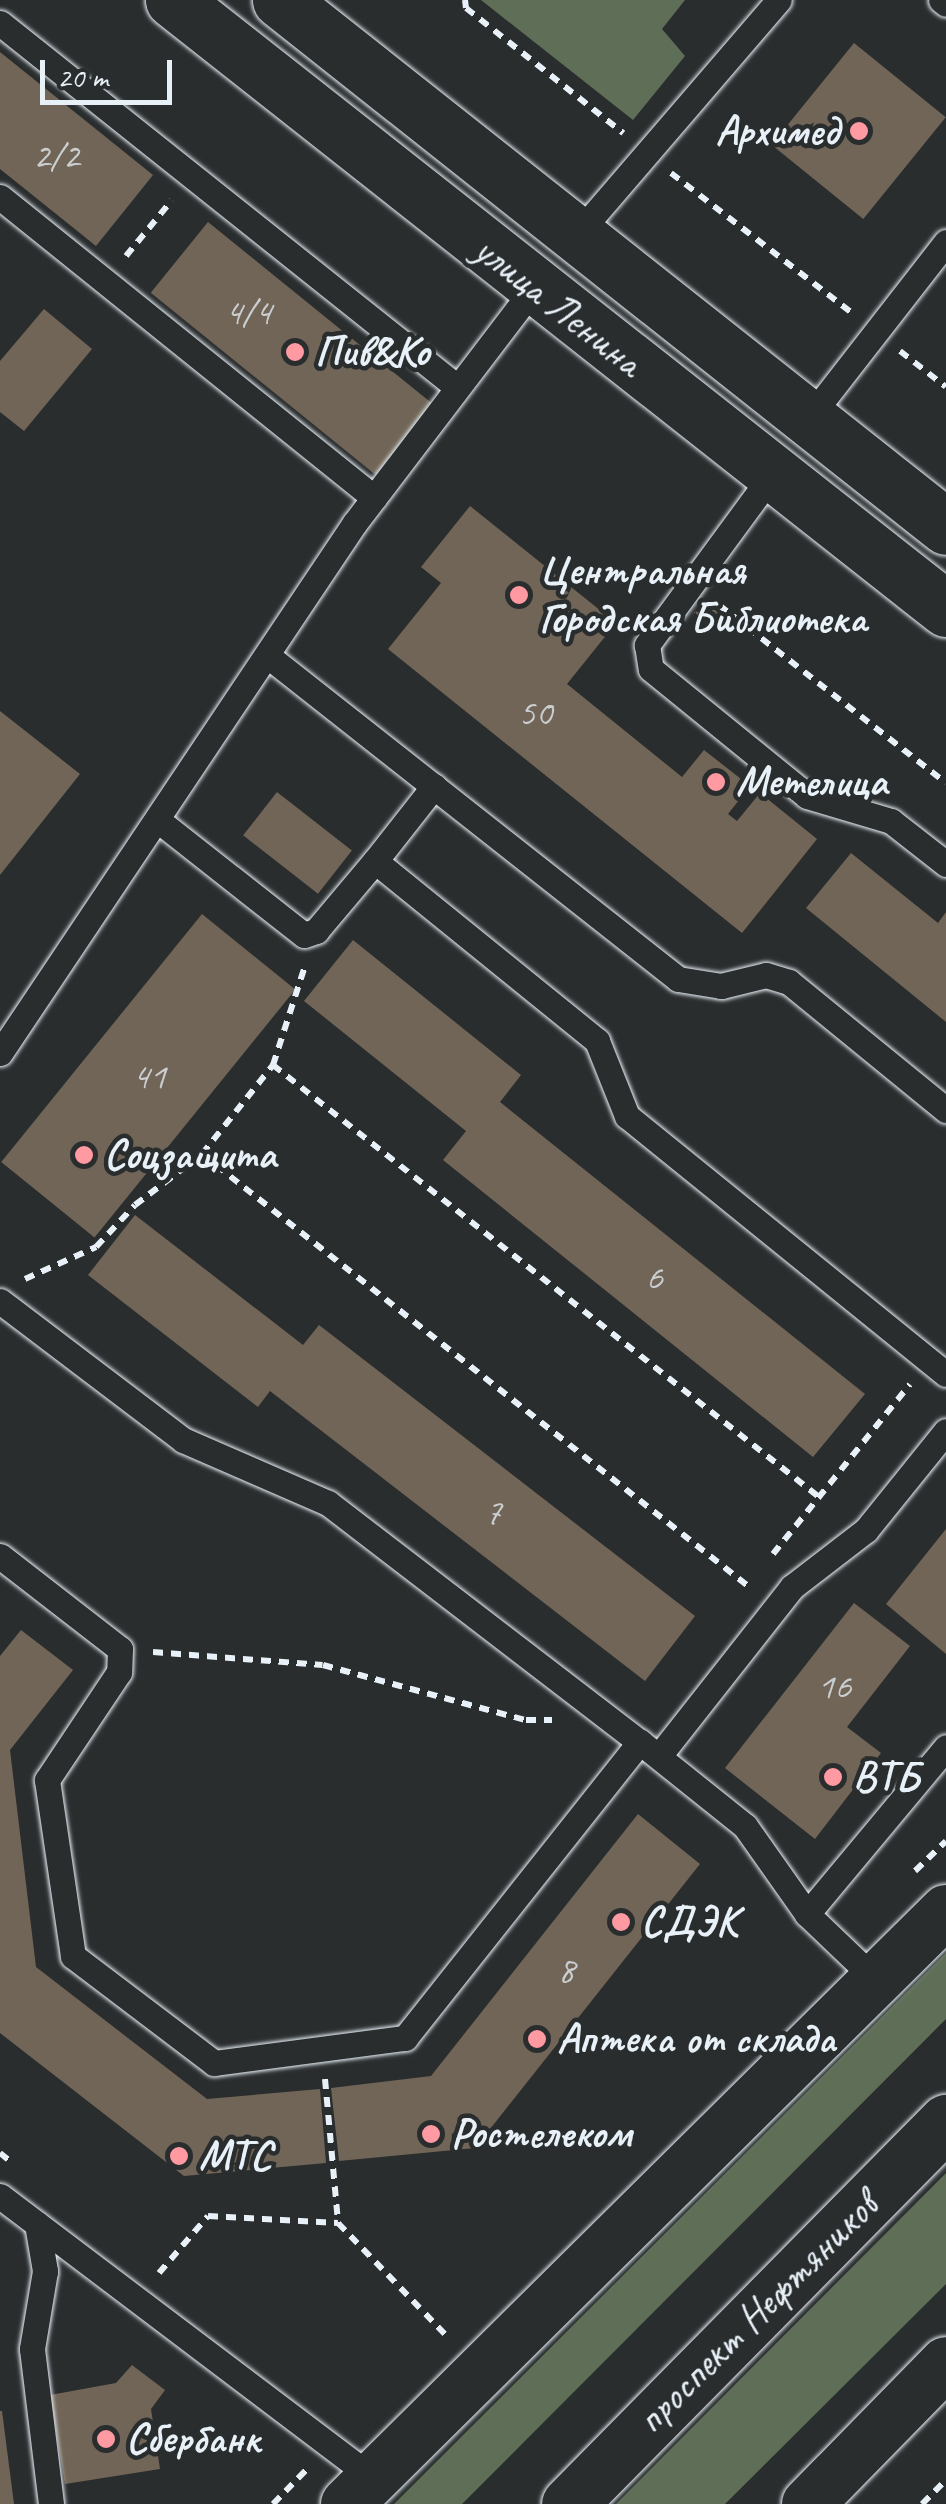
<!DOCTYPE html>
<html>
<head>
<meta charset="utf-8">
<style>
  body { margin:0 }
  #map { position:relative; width:946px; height:2504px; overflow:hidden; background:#2a2d2e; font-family:Caveat,sans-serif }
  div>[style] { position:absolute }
  .green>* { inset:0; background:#5e6e57 }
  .building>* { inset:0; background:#716557; transform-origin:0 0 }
  .path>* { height:6px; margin-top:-3px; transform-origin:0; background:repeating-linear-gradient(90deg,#e8f1f8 0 10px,transparent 0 18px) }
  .roads { filter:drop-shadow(0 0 2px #e8f1f8) drop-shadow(0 0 2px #e8f1f8) }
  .service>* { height:25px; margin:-12.5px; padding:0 12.5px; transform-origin:12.5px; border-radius:12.5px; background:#2a2d2e }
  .minor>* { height:52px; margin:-26px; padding:0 26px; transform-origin:26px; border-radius:26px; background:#2a2d2e }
  .secondary>* { height:55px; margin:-27.5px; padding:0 27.5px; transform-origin:27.5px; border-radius:27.5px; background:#2a2d2e }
  .dots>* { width:28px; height:28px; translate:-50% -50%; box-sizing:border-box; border:5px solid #2a2d2e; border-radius:50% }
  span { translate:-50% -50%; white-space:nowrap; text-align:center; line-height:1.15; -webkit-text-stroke:9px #2a2d2e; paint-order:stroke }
  .number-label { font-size:38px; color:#caced0 }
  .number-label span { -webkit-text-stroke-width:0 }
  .poi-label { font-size:42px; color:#e8f1f8; font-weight:700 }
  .right { translate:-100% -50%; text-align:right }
  .left { translate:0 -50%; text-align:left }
  .street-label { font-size:42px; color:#e8f1f8 }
  .scale { position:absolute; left:40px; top:60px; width:132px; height:45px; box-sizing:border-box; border:5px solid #e8f1f8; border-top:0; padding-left:12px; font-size:30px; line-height:35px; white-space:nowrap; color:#e8f1f8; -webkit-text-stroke:8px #2a2d2e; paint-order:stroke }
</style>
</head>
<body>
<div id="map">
  <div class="green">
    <div style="clip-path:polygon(481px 0,685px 0,662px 29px,685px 56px,633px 120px)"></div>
    <div style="clip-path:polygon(946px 1953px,946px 2019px,462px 2504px,394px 2504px)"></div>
    <div style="clip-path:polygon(946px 2173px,946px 2284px,725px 2504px,616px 2504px)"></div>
  </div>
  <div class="building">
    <div style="left:854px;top:43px;width:118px;height:131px;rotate:39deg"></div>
    <div style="clip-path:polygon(0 52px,153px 175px,96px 246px,0 169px)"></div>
    <div style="left:208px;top:222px;width:290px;height:91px;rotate:39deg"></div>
    <div style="clip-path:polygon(44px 309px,92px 349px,24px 431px,0 412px,0 361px)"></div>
    <div style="clip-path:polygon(470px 506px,616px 623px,567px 684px,682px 777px,704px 750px,750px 786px,728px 814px,737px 821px,760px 793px,817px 839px,742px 933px,388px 649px,441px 583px,421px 567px)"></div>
    <div style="left:704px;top:601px;width:30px;height:16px;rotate:40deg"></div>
    <div style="clip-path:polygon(0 711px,80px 774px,0 875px)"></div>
    <div style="left:277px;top:792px;width:95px;height:55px;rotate:38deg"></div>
    <div style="clip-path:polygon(851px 853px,938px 923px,946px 912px,946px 1022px,806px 908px)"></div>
    <div style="left:202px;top:914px;width:120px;height:319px;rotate:39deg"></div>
    <div style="clip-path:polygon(353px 940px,521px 1075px,500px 1102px,865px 1394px,813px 1457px,443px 1160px,466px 1131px,304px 1001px)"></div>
    <div style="clip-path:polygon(135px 1215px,303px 1345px,319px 1325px,695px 1616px,645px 1681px,270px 1391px,258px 1407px,88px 1275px)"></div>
    <div style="clip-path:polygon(946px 1529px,946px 1654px,886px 1604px)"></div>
    <div style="clip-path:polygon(854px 1603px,910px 1646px,847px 1727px,881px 1753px,815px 1839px,725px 1768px)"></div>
    <div style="clip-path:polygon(21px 1630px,73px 1670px,10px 1750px,36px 1967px,207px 2099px,320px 2089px,326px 2163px,184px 2176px,0 2033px,0 1656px)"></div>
    <div style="clip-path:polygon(638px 1814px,700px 1864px,475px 2148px,339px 2161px,331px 2088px,431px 2076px)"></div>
    <div style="clip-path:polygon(132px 2365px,165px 2390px,151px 2409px,160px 2469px,65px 2484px,50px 2395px,116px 2383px)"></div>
    <div style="clip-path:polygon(0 2411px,2px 2411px,14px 2504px,0 2504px)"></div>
  </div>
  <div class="path">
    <div style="left:465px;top:0;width:8px;rotate:83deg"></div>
    <div style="left:466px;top:8px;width:201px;rotate:38.5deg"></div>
    <div style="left:671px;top:173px;width:227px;rotate:37.7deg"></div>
    <div style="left:126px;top:256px;width:72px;rotate:-50.6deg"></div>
    <div style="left:900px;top:351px;width:58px;rotate:38deg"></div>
    <div style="left:719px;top:605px;width:288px;rotate:38.1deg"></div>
    <div style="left:273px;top:1065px;width:696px;rotate:38.35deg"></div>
    <div style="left:202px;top:1154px;width:696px;rotate:38.35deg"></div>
    <div style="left:25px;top:1279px;width:78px;rotate:-24.3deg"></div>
    <div style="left:96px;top:1247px;width:57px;rotate:-47.1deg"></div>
    <div style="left:135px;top:1205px;width:84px;rotate:-37.3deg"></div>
    <div style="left:202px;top:1154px;width:114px;rotate:-51.4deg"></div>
    <div style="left:273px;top:1065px;width:104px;rotate:-72.1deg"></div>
    <div style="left:773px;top:1554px;width:218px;rotate:-51.1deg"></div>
    <div style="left:153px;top:1652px;width:170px;rotate:4.4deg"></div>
    <div style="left:323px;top:1665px;width:210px;rotate:15.2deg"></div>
    <div style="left:526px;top:1720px;width:26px"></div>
    <div style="left:915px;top:1871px;width:43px;rotate:-44.1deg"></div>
    <div style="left:325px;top:2079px;width:145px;rotate:84.8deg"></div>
    <div style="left:0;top:2153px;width:14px;rotate:39deg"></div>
    <div style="left:159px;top:2273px;width:75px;rotate:-49.3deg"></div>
    <div style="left:208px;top:2216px;width:130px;rotate:3.1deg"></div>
    <div style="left:338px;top:2223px;width:154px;rotate:46.1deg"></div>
    <div style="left:273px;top:2504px;width:49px;rotate:-45.8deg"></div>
    <div style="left:922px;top:2504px;width:34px;rotate:-45deg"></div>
  </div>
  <div class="roads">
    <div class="service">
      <div style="left:941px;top:0;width:6px;rotate:39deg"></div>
      <div style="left:0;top:23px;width:584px;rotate:38.54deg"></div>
      <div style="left:0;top:197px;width:480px;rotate:38.8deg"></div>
      <div style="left:574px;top:238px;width:314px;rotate:-49.3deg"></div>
      <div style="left:809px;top:418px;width:223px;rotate:-52.1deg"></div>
      <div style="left:774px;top:472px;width:215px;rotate:126.3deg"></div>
      <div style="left:647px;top:645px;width:24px;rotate:81deg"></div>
      <div style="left:651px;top:669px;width:201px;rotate:39.1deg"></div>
      <div style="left:807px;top:796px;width:88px;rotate:16.6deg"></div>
      <div style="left:891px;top:821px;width:70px;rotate:38deg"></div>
      <div style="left:268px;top:656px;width:522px;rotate:38.23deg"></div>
      <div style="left:678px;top:979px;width:44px;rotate:9.2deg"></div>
      <div style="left:721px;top:986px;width:46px;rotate:-13.7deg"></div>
      <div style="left:766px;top:975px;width:24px;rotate:17deg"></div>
      <div style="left:789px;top:982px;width:203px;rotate:39.2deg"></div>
      <div style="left:434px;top:786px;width:95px;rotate:128.2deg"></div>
      <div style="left:375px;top:861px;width:286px;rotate:39deg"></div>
      <div style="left:597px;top:1041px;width:81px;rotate:68.2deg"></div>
      <div style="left:627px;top:1116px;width:410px;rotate:39deg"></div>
      <div style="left:159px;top:821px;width:184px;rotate:38.2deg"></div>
      <div style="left:304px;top:935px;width:13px;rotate:-18deg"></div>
      <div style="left:316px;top:931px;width:92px;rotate:-49.9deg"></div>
      <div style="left:0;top:1053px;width:637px;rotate:-56.21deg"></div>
      <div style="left:354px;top:524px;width:295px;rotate:-52.7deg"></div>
      <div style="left:0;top:1301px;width:230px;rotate:37.2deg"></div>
      <div style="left:183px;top:1440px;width:158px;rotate:23.5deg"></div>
      <div style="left:328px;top:1503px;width:393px;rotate:37.5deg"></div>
      <div style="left:640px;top:1742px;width:134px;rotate:38.7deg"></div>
      <div style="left:745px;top:1826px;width:108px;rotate:54.8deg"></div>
      <div style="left:807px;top:1914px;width:93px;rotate:43.7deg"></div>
      <div style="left:0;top:1556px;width:152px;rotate:37.8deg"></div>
      <div style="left:120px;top:1649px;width:23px;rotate:92deg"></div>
      <div style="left:119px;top:1672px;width:130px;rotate:123.7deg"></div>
      <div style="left:47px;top:1780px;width:178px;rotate:81.6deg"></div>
      <div style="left:73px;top:1956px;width:177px;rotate:37.2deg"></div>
      <div style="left:214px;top:2063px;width:193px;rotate:-7.5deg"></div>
      <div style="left:405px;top:2038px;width:378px;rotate:-51.6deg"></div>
      <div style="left:659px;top:1756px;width:215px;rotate:-51.8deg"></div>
      <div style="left:792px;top:1587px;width:93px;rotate:-37.6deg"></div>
      <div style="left:866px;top:1530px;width:127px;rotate:-51.1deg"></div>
      <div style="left:807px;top:1914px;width:217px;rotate:-50.2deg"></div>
      <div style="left:0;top:2196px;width:468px;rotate:37.1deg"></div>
      <div style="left:37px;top:2224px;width:48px;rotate:80.3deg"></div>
      <div style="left:45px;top:2271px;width:79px;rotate:99.5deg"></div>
      <div style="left:32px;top:2349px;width:156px;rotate:83deg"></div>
    </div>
    <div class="minor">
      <div style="left:347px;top:2504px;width:843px;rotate:-44.71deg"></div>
      <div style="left:808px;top:2504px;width:197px;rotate:-45.6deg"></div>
    </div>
    <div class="secondary">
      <div style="left:173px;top:0;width:984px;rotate:38.23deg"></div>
      <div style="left:280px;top:0;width:849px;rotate:38.35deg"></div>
      <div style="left:569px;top:2504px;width:537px;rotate:-45.38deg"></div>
    </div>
  </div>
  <div class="dots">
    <div style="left:859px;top:131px;background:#ff9aa2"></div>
    <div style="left:295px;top:352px;background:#ff9aa2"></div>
    <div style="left:519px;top:595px;background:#ff9aa2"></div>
    <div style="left:716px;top:782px;background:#ff9aa2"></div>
    <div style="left:84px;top:1155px;background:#ff9aa2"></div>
    <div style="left:833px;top:1777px;background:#ff9aa2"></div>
    <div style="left:621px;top:1922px;background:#ff9aa2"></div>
    <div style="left:537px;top:2039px;background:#ff9aa2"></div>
    <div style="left:431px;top:2134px;background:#ff9aa2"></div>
    <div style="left:179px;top:2156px;background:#ff9aa2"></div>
    <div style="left:106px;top:2439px;background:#ff9aa2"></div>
  </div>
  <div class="number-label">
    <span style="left:56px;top:156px">2/2</span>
    <span style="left:248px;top:312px">4/4</span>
    <span style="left:535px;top:713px">50</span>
    <span style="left:149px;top:1076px">41</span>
    <span style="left:654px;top:1277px">6</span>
    <span style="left:493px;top:1512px">7</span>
    <span style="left:834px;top:1686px">16</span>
    <span style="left:566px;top:1970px">8</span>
  </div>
  <div class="poi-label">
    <span class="right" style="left:839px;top:131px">Архимед</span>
    <span class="left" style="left:315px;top:352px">Пив&amp;Ко</span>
    <span class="left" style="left:539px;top:595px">Центральная<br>Городская Библиотека</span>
    <span class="left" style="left:736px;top:782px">Метелица</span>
    <span class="left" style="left:104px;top:1155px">Соцзащита</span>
    <span class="left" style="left:853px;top:1777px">ВТБ</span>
    <span class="left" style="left:641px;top:1922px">СДЭК</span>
    <span class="left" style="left:557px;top:2039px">Аптека от склада</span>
    <span class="left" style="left:451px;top:2134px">Ростелеком</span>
    <span class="left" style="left:199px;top:2156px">МТС</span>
    <span class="left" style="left:126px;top:2439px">Сбербанк</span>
  </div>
  <div class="street-label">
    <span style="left:558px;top:306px;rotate:38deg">улица Ленина</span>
    <span style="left:757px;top:2313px;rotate:-45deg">проспект Нефтяников</span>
  </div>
  <div class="scale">20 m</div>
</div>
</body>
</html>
